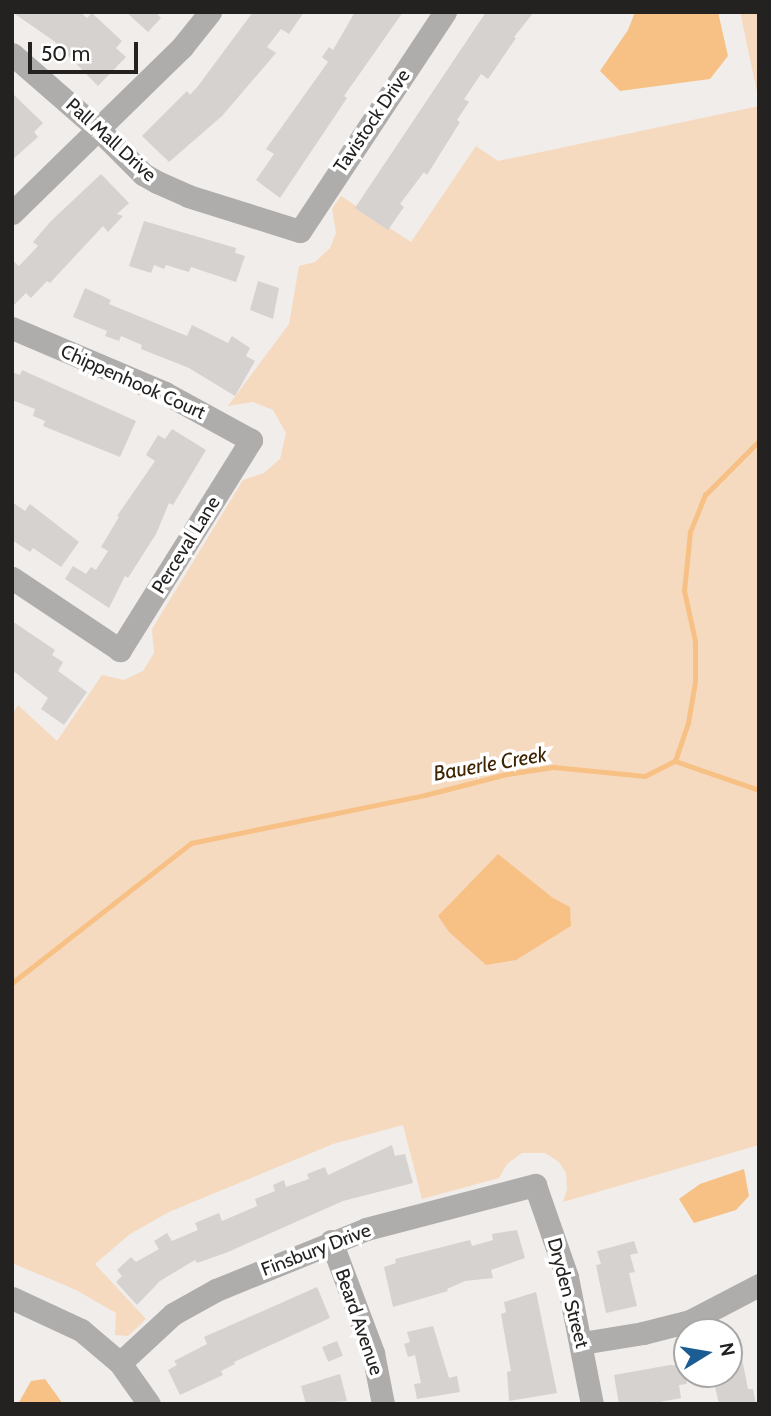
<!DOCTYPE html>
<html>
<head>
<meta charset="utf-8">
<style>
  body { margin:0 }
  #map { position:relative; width:771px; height:1416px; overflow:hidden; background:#f0edeb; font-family:Cabin,sans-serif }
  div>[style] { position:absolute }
  .green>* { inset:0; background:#f6dabf }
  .water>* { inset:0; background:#f7c186 }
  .stream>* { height:4.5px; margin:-2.25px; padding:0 2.25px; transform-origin:2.25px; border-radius:2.25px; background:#f7c186 }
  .building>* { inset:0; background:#d5d2d0; transform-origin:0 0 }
  .minor>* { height:23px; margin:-11.5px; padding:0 11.5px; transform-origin:11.5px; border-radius:11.5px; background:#aeadac }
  span { translate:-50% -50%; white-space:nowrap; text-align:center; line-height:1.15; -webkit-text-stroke:7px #fff; paint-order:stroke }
  .street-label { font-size:19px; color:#232221 }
  .water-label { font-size:21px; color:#3e2402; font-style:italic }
  .frame { position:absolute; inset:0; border:14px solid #232221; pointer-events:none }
  .north { position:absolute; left:673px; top:1318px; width:70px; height:70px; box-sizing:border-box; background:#fff; border:2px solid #a7a7a6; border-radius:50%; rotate:79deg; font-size:19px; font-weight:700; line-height:28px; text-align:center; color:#232221 }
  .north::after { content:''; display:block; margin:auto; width:24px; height:32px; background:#1b5d92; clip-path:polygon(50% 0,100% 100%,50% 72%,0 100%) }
  .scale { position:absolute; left:28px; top:42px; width:110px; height:32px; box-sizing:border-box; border:4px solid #232221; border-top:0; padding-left:9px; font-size:21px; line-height:24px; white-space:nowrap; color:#232221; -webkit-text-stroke:5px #fff; paint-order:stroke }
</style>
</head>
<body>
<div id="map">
  <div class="green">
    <div style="clip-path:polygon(740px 12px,759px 12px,759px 101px)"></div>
    <div style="clip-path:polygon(759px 106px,759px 1145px,563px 1202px,567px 1189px,566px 1173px,559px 1162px,545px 1153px,522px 1153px,507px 1164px,499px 1178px,422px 1199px,403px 1125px,333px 1144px,169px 1212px,130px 1234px,95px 1264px,146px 1319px,128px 1336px,115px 1335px,116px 1313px,76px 1290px,12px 1263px,12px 715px,18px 705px,57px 741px,102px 675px,124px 680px,143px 671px,154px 653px,152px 629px,243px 480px,264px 473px,280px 459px,286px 433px,273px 410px,253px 402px,228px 406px,289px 324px,299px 266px,315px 262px,330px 248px,336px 233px,332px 209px,341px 196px,411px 242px,476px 146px,498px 161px)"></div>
  </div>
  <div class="water">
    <div style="clip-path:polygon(635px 12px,718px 12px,728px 56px,710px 79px,620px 91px,600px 71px,628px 30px)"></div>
    <div style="clip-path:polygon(498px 854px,553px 898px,570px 907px,571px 926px,516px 960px,486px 965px,449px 932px,438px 916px)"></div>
    <div style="clip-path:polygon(744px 1169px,749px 1196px,736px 1210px,694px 1223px,679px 1199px,700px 1184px)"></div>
    <div style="clip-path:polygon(45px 1379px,63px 1404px,18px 1404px,31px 1381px)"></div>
  </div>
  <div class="stream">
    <div style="left:675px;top:761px;width:89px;rotate:19deg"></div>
    <div style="left:12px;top:983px;width:227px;rotate:-38deg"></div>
    <div style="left:191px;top:843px;width:239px;rotate:-11.6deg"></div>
    <div style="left:425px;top:795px;width:85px;rotate:-14.4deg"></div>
    <div style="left:507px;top:774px;width:48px;rotate:-8.5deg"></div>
    <div style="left:554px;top:767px;width:91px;rotate:5.6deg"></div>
    <div style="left:645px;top:776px;width:34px;rotate:-27deg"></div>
    <div style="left:675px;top:761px;width:40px;rotate:-71.1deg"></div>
    <div style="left:688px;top:723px;width:42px;rotate:-80.3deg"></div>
    <div style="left:695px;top:682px;width:41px;rotate:-90deg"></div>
    <div style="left:695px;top:641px;width:51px;rotate:-102.4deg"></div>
    <div style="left:684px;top:591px;width:59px;rotate:-84.2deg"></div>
    <div style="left:690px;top:532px;width:40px;rotate:-68deg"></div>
    <div style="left:705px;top:495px;width:76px;rotate:-45deg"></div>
  </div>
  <div class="building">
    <div style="clip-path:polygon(12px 12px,80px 12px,87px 18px,92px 13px,122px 41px,116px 48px,126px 57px,98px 86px,54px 41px)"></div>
    <div style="clip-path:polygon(126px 12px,155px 12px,161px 18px,148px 32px)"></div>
    <div style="clip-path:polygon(253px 12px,304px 12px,289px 34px,281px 29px,267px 47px,276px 53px,222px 116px,169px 162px,142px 136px,187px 91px,190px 95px,198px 86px)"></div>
    <div style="clip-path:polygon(355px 12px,403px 12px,344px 96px,347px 98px,280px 198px,256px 180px,274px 154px,266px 149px,328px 62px,322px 57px,329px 47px,333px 50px)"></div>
    <div style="clip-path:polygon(486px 12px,534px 12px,514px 37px,516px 38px,488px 79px,481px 74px,464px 99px,469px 102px,457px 120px,460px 122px,427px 175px,424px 172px,400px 204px,404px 207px,388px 230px,355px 208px)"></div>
    <div style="clip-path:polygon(12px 93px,43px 123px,34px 132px,38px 137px,12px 160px)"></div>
    <div style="clip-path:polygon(101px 174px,129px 203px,117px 214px,123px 216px,108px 232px,103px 226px,50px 283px,47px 281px,31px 298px,26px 293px,12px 307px,12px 260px,19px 266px,38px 246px,33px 242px,50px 222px)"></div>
    <div style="clip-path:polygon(144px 221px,236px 248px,235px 253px,245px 256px,236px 282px,191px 267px,189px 272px,166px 265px,164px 269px,154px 265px,151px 273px,129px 266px)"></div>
    <div style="clip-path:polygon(258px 281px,279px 288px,273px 319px,250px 310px)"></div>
    <div style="clip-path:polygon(85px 288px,111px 300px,109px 304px,187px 336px,192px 325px,228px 343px,232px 336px,250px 348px,246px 356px,255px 361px,235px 396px,189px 368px,141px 349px,142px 345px,121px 336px,119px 341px,105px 336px,107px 331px,73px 317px)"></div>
    <div style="clip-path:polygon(22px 370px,136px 421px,120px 457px,43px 426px,45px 421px,33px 416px,35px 409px,12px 400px,12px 372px,20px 375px)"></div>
    <div style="clip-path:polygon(172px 429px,206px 450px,173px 505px,169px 503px,156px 534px,128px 578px,125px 576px,109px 608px,65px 579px,73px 566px,86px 574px,91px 567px,96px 570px,108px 551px,101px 547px,119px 517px,117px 516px,155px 461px,146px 455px,158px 435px,165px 439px)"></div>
    <div style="clip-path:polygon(12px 502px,25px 511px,30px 504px,79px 542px,61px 567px,33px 548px,30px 552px,12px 540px)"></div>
    <div style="clip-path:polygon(12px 621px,55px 650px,52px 655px,63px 662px,58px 671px,87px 692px,64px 725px,41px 709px,48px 698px,12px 670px)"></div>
    <div style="clip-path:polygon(392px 1145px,395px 1156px,405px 1154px,413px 1183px,343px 1201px,228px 1252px,197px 1263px,195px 1260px,160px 1281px,137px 1305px,116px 1282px,122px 1276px,117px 1270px,131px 1257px,136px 1262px,159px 1249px,154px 1241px,167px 1233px,172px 1241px,198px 1230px,195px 1223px,219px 1213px,222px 1221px,257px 1206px,255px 1199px,275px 1191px,273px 1185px,284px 1180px,286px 1187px,309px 1179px,307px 1174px,325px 1167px,328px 1175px)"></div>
    <div style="clip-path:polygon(517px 1230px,525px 1258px,491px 1270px,493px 1278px,465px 1281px,447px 1289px,448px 1291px,393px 1307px,384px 1267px,396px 1263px,395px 1259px,470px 1240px,472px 1246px,493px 1240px,492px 1234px)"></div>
    <div style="clip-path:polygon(634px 1241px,638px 1253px,630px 1255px,635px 1272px,629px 1273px,637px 1306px,606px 1313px,596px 1265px,601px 1264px,597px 1251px)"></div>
    <div style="clip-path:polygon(317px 1287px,330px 1318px,234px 1362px,235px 1364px,221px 1371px,223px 1375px,180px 1395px,168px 1370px,177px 1365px,174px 1361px,207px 1344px,204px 1337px)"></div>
    <div style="clip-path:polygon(536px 1292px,557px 1393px,509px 1401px,507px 1372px,511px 1371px,501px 1314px,506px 1312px,504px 1302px)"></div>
    <div style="clip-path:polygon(433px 1326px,449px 1378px,457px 1376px,460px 1392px,417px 1399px,414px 1384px,421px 1383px,415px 1355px,408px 1357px,404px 1344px,410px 1342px,407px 1332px)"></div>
    <div style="left:337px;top:1341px;width:16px;height:16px;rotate:68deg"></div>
    <div style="clip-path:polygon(739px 1344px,748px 1389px,753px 1389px,756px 1404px,719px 1404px,712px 1374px,729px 1374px,729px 1347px)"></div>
    <div style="clip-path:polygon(670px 1365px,684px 1366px,687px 1384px,679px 1385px,681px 1398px,649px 1404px,619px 1404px,614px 1375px)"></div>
    <div style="clip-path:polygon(340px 1374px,347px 1401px,306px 1404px,301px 1386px)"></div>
  </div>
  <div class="minor">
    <div style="left:12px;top:54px;width:114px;rotate:41.1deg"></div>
    <div style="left:98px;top:129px;width:64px;rotate:45deg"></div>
    <div style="left:143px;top:174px;width:16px;rotate:30deg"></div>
    <div style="left:157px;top:182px;width:34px;rotate:24deg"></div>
    <div style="left:188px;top:196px;width:117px;rotate:17.4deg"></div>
    <div style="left:300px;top:231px;width:263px;rotate:-56.5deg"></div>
    <div style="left:12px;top:213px;width:238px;rotate:-44.3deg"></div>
    <div style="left:182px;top:47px;width:45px;rotate:-51.3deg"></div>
    <div style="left:12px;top:328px;width:166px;rotate:23deg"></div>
    <div style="left:165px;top:393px;width:98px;rotate:28.7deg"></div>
    <div style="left:251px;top:440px;width:248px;rotate:122deg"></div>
    <div style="left:120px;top:650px;width:130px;rotate:-146.3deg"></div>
    <div style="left:331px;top:1241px;width:120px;rotate:69.4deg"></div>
    <div style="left:373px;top:1353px;width:52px;rotate:78.9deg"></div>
    <div style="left:12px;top:1298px;width:76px;rotate:24.9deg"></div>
    <div style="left:81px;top:1330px;width:51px;rotate:40.2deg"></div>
    <div style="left:120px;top:1363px;width:50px;rotate:54.7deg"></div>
    <div style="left:582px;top:1343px;width:62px;rotate:-9.3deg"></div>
    <div style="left:643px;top:1333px;width:49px;rotate:-14.3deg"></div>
    <div style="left:690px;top:1321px;width:78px;rotate:-27.6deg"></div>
    <div style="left:120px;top:1363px;width:72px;rotate:-42.8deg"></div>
    <div style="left:173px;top:1314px;width:49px;rotate:-29.2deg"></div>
    <div style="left:216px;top:1290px;width:162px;rotate:-22.1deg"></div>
    <div style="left:366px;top:1229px;width:175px;rotate:-14.6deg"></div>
    <div style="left:535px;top:1185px;width:97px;rotate:70.8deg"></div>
    <div style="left:567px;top:1277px;width:129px;rotate:78.9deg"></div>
  </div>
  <div class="street-label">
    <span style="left:372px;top:121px;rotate:-56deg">Tavistock Drive</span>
    <span style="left:111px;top:140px;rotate:42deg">Pall Mall Drive</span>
    <span style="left:133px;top:382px;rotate:24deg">Chippenhook Court</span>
    <span style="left:186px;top:545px;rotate:-58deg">Perceval Lane</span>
    <span style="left:316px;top:1250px;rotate:-21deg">Finsbury Drive</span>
    <span style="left:568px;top:1293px;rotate:75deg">Dryden Street</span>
    <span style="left:359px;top:1322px;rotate:71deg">Beard Avenue</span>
  </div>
  <div class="water-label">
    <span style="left:490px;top:764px;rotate:-10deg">Bauerle Creek</span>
  </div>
  <div class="frame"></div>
  <div class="north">N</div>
  <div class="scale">50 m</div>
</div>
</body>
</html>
